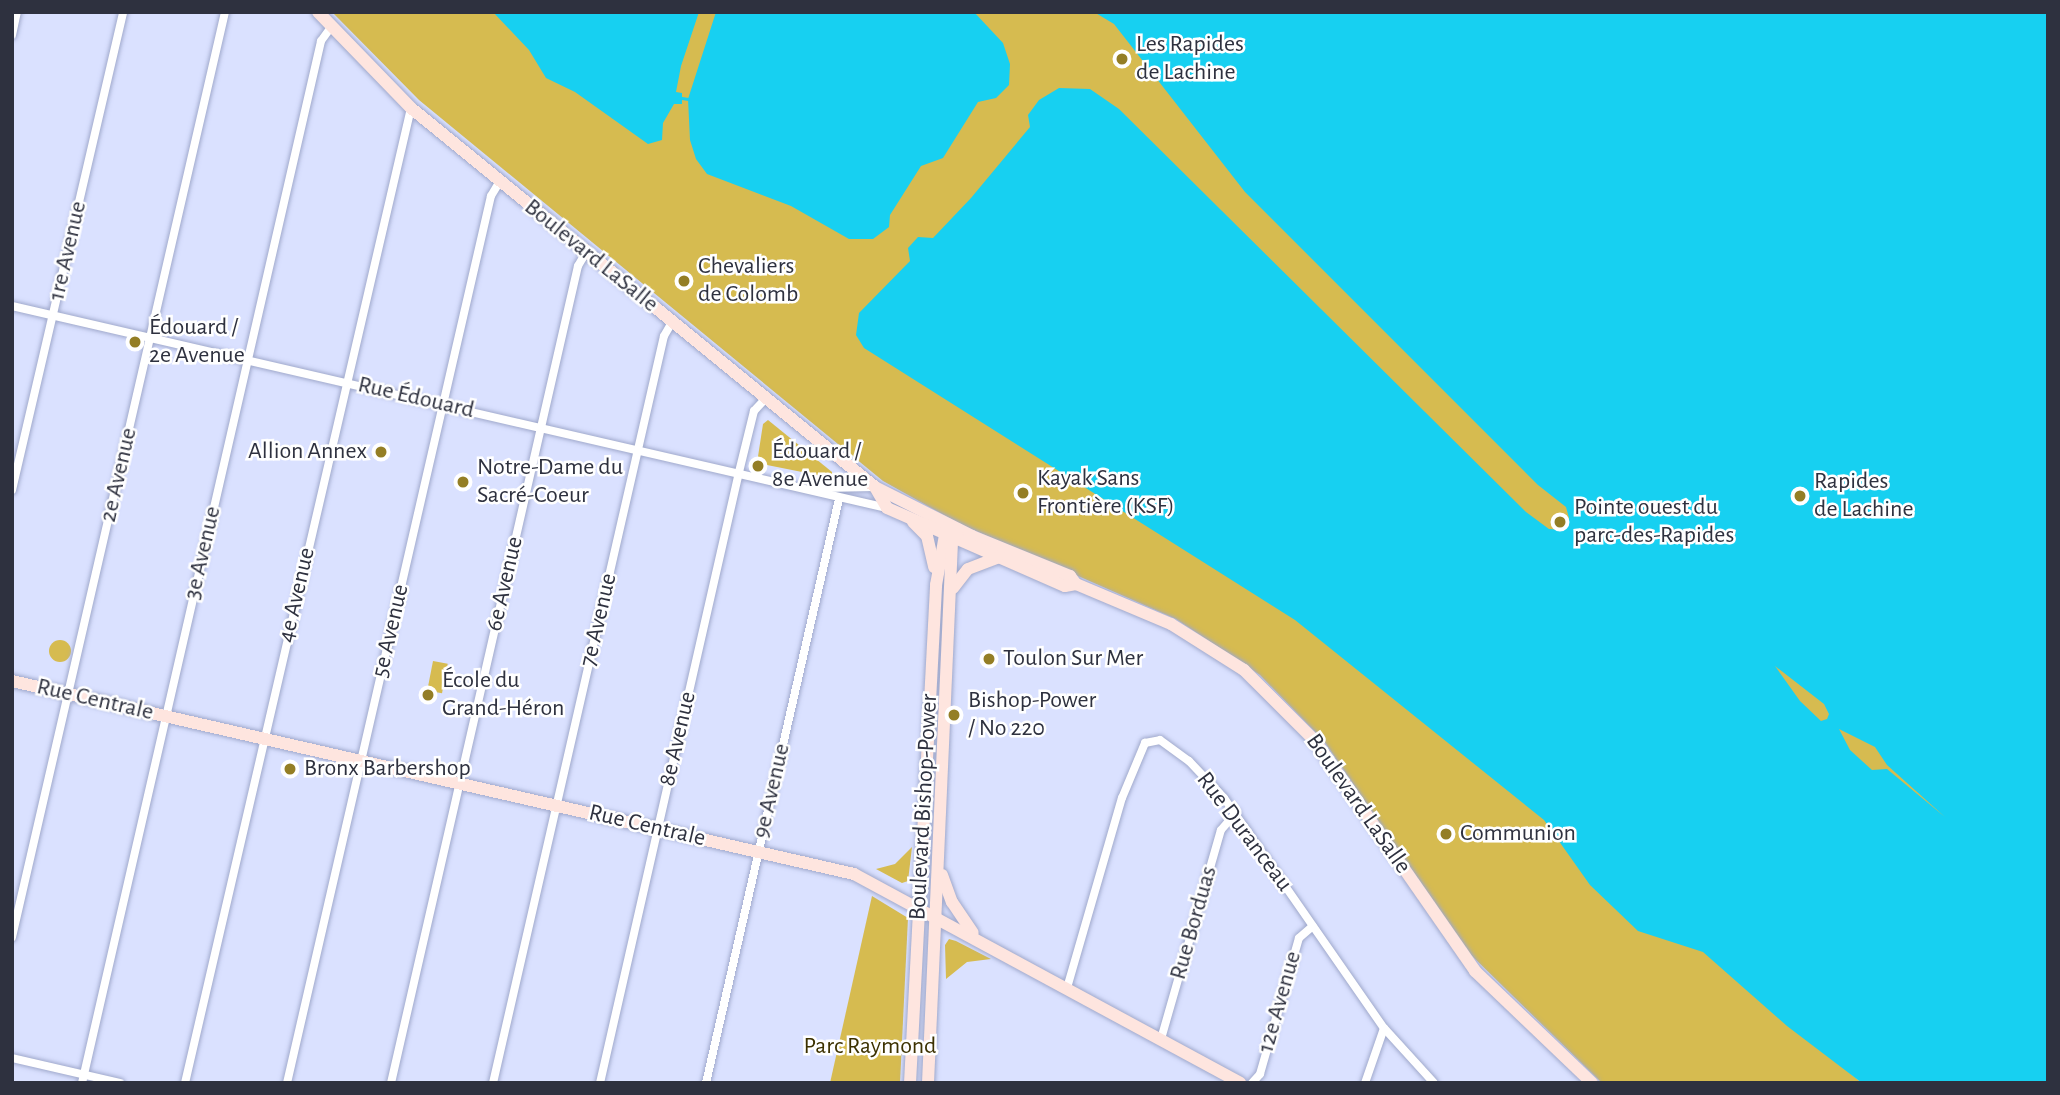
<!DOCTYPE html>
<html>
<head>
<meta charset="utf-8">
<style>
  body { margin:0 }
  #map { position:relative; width:2060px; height:1095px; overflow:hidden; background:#dae1ff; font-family:"Alegreya Sans",sans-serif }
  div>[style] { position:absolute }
  .green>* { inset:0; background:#d6bb50; transform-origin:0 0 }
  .round { border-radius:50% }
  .water>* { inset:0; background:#17d0f1 }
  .stream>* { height:2.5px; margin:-1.25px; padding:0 1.25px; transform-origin:1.25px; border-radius:1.25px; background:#17d0f1 }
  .roads { filter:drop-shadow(0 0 2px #a0a9cc) drop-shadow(0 0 2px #a0a9cc) }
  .street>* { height:8px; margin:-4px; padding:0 4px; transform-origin:4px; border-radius:4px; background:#fff }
  .secondary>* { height:12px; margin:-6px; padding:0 6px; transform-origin:6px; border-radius:6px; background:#fee5df }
  .dots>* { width:19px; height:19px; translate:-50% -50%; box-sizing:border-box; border:4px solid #fff; border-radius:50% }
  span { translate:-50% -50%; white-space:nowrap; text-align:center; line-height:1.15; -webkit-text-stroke:5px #fff; paint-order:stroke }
  .poi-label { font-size:24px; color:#2e313f }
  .left { translate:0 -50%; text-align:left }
  .right { translate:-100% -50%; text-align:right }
  .street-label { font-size:24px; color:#2e313f }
  .park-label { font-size:24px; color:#3c3100 }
  .frame { position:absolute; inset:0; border:14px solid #2e313f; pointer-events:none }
</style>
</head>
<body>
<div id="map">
  <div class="green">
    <div style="clip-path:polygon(332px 12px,2048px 12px,2048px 982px,1754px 995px,1862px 1083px,1602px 1083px,1468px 952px,1324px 741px,1260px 675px,1176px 619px,960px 524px,883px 481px,419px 100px)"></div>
    <div style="clip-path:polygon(768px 420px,832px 472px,832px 478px,757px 463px,763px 424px)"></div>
    <div class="round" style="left:49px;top:640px;width:22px;height:22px"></div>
    <div style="left:433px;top:661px;width:15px;height:30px;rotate:11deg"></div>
    <div style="clip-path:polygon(912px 847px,908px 881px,902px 883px,876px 869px,895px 864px)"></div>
    <div style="clip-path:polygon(872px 896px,908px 918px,900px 1083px,830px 1083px)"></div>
    <div style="clip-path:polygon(949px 939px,956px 941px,991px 959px,967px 962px,946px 979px,945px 945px)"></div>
  </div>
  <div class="water">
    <div style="clip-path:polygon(493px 12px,699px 12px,681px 66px,676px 92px,682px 93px,682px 104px,674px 104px,663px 123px,662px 140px,648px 144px,575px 92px,546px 78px,529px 50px)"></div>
    <div style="clip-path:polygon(716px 12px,974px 12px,1003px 43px,1010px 64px,1009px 85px,996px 98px,978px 102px,943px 158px,921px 166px,890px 215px,889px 227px,873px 239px,849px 239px,791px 206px,707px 174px,696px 159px,690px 140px,688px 99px)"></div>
    <div style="clip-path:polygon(evenodd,1094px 12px,2048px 12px,2048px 1083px,1862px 1083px,1787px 1026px,1703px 952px,1638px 931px,1590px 885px,1544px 820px,1295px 620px,864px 348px,856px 335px,859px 313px,910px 261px,908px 248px,918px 237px,933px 238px,971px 198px,1030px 127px,1028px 115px,1039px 100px,1059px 88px,1090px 89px,1119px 109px,1526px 512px,1549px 529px,1563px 530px,1569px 518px,1566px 507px,1538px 485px,1245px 192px,1114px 24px,1094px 12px,1775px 666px,1824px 704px,1829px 714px,1827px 719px,1821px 721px,1800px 701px,1775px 666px,1094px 12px,1839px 729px,1875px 747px,1887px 765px,1945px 817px,1887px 769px,1872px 770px,1850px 750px,1839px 729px)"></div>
  </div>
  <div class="stream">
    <div style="left:682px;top:98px;width:6px;rotate:9deg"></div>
  </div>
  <div class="roads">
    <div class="street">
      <div style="left:12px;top:35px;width:24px;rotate:-78deg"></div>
      <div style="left:12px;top:306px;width:898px;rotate:13deg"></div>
      <div style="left:820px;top:488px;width:55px;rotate:-1deg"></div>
      <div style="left:12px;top:490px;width:491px;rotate:-76.9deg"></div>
      <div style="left:12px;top:937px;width:949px;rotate:-77.03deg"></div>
      <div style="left:1067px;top:988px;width:198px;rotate:-73.9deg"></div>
      <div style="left:1122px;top:798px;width:60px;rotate:-67.3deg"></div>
      <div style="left:1145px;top:743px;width:15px;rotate:-11deg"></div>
      <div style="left:1160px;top:740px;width:36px;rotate:36deg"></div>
      <div style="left:1189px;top:761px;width:51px;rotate:46.6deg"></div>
      <div style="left:1224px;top:798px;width:280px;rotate:55.2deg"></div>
      <div style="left:1384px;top:1028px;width:74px;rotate:47.7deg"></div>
      <div style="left:1161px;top:1039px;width:217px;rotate:-74deg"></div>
      <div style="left:1221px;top:830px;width:23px;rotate:-49deg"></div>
      <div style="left:12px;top:1058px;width:111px;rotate:13deg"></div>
      <div style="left:82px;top:1083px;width:1069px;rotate:-77.08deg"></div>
      <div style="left:321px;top:41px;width:17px;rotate:-54deg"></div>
      <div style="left:185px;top:1083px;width:1001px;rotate:-76.95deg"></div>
      <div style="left:287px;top:1083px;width:910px;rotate:-77.05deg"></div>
      <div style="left:491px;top:196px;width:17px;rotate:-59deg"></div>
      <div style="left:391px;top:1083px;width:838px;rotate:-77.11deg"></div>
      <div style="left:578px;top:266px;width:16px;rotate:-60deg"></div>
      <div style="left:493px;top:1083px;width:766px;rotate:-77.11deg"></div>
      <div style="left:664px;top:336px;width:16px;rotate:-60deg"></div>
      <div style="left:600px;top:1083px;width:627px;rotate:-77.18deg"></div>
      <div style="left:739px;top:472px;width:63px;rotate:-76.2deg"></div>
      <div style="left:754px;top:411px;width:16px;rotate:-47deg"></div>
      <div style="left:706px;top:1083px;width:599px;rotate:-77.17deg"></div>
      <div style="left:1252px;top:1083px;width:12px;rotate:-48deg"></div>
      <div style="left:1260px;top:1074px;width:141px;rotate:-74deg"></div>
      <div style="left:1299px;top:938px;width:18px;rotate:-41deg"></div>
      <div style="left:1365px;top:1083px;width:58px;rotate:-70.9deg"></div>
    </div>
    <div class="secondary">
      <div style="left:318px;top:12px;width:134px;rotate:45.9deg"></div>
      <div style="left:411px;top:108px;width:599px;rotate:39.24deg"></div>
      <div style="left:875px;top:487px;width:109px;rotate:26.8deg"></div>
      <div style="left:972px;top:536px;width:106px;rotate:22.2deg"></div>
      <div style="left:1070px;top:576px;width:10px;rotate:53deg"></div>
      <div style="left:1076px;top:584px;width:103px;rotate:22.8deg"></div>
      <div style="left:1171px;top:624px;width:86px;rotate:32.2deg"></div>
      <div style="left:1244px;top:670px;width:102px;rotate:45deg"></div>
      <div style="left:1316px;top:742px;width:279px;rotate:55.2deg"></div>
      <div style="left:1475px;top:971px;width:162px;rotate:43.7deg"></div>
      <div style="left:875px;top:487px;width:24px;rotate:60deg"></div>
      <div style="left:887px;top:508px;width:194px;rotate:23.7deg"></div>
      <div style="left:1065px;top:586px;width:11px;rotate:-10deg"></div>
      <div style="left:913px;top:522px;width:20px;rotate:45deg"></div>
      <div style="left:927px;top:536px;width:32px;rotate:77deg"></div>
      <div style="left:953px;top:588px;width:24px;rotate:-52deg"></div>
      <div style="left:968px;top:569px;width:31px;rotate:-21deg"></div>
      <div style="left:12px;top:681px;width:864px;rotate:12.91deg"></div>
      <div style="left:854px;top:874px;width:439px;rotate:28.4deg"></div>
      <div style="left:942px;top:875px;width:29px;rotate:70deg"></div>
      <div style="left:952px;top:902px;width:37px;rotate:56deg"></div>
      <div style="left:910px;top:1083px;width:499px;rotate:-87deg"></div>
      <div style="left:936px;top:585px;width:62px;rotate:-79.8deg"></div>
      <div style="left:928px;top:1083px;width:541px;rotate:-87.46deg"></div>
      <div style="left:952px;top:543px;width:15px;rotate:-67deg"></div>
    </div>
  </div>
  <div class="dots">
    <div style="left:1122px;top:59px;background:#947e25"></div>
    <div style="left:684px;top:281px;background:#947e25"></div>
    <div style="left:135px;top:342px;background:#947e25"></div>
    <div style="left:381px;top:452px;background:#947e25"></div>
    <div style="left:758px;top:466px;background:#947e25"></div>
    <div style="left:463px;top:482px;background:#947e25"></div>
    <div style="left:1023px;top:493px;background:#947e25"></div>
    <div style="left:1800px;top:496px;background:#947e25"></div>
    <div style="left:1560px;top:522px;background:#947e25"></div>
    <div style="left:989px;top:659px;background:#947e25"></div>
    <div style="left:428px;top:695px;background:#947e25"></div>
    <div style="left:954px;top:715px;background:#947e25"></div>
    <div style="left:290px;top:769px;background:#947e25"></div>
    <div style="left:1446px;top:834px;background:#947e25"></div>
  </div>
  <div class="poi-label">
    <span class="left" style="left:1136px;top:59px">Les Rapides<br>de Lachine</span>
    <span class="left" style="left:698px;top:281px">Chevaliers<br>de Colomb</span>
    <span class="left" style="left:149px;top:342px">Édouard /<br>2e Avenue</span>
    <span class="right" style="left:367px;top:452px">Allion Annex</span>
    <span class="left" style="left:772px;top:466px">Édouard /<br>8e Avenue</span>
    <span class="left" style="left:477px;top:482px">Notre-Dame du<br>Sacré-Coeur</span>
    <span class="left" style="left:1037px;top:493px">Kayak Sans<br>Frontière (KSF)</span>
    <span class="left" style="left:1814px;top:496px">Rapides<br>de Lachine</span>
    <span class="left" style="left:1574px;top:522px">Pointe ouest du<br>parc-des-Rapides</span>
    <span class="left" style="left:1003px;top:659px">Toulon Sur Mer</span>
    <span class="left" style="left:442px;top:695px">École du<br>Grand-Héron</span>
    <span class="left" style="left:968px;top:715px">Bishop-Power<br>/ No 220</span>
    <span class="left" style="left:304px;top:769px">Bronx Barbershop</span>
    <span class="left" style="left:1460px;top:834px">Communion</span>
  </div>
  <div class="street-label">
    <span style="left:68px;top:251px;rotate:-77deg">1re Avenue</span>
    <span style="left:591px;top:256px;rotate:39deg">Boulevard LaSalle</span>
    <span style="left:416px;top:398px;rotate:13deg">Rue Édouard</span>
    <span style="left:119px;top:475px;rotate:-77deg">2e Avenue</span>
    <span style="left:203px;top:553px;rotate:-77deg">3e Avenue</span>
    <span style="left:505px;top:584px;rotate:-77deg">6e Avenue</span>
    <span style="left:297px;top:595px;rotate:-77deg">4e Avenue</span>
    <span style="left:599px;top:620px;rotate:-77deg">7e Avenue</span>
    <span style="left:391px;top:631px;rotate:-77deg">5e Avenue</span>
    <span style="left:95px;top:700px;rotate:13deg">Rue Centrale</span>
    <span style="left:678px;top:739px;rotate:-77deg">8e Avenue</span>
    <span style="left:772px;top:791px;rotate:-77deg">9e Avenue</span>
    <span style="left:1358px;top:804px;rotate:55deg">Boulevard LaSalle</span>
    <span style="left:924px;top:807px;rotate:-87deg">Boulevard Bishop-Power</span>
    <span style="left:647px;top:826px;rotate:13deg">Rue Centrale</span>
    <span style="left:1244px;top:832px;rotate:53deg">Rue Duranceau</span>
    <span style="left:1194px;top:923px;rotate:-74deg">Rue Borduas</span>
    <span style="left:1280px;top:1002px;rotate:-74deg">12e Avenue</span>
  </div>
  <div class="park-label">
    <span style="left:870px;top:1047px">Parc Raymond</span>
  </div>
  <div class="frame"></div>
</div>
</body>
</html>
